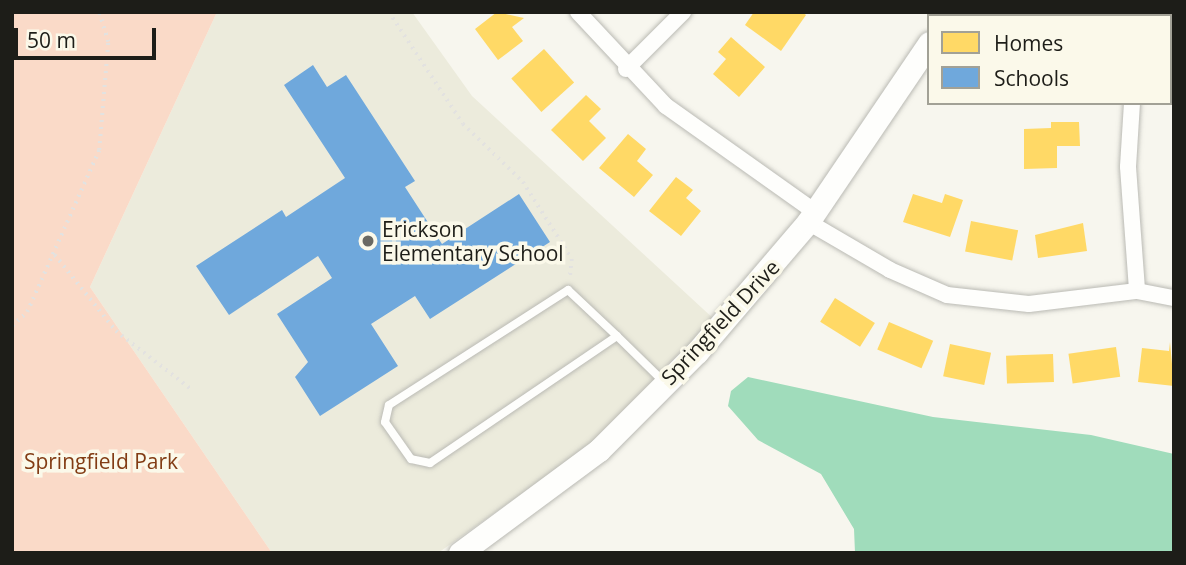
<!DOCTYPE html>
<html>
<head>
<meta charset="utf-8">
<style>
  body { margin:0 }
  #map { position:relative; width:1186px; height:565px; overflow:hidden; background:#f7f6ee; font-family:"Open Sans",sans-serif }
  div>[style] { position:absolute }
  .built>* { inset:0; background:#ecebdc }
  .green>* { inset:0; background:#fadac8 }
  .water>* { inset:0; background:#a0dcbb }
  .homes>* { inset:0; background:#ffd966; transform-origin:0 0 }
  .schools>* { inset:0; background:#6fa8dc }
  .path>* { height:3.5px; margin-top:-1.75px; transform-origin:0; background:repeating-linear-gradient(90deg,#e3e2e0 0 2px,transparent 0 7px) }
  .roads { filter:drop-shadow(0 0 2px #babab4) drop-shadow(0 0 2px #babab4) }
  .lane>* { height:8px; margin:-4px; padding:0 4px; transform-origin:4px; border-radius:4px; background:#fefefc }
  .street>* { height:16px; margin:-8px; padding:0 8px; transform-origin:8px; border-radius:8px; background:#fefefc }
  .secondary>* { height:23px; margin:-11.5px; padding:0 11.5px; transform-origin:11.5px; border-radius:11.5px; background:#fefefc }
  .dots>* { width:19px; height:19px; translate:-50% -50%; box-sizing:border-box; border:4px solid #fbf9ea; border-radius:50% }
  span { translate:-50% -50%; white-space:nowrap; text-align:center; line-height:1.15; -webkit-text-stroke:7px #fbf9ea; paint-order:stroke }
  .poi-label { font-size:21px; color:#1d1d18 }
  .left { translate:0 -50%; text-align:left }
  .street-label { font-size:21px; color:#1d1d18 }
  .park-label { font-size:21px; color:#823c14 }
  .frame { position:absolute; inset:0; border:14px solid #1d1d18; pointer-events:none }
  .legend { position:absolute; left:927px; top:14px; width:245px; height:91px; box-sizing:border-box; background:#fbf9ea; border:2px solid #a2a196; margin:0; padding:9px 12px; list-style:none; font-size:21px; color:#1d1d18 }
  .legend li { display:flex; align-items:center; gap:14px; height:35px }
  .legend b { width:35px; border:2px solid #a2a196 }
  .scale { position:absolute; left:14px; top:28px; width:142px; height:32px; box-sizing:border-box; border:4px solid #1d1d18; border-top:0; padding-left:9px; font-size:21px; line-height:24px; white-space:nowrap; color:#1d1d18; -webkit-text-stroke:5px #fbf9ea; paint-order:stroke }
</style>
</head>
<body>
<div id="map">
  <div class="built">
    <div style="clip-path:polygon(217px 12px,412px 12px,472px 96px,715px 320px,590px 445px,438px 553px,272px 553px,90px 287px)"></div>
  </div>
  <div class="green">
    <div style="clip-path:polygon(12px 12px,217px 12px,90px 287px,272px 553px,12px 553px)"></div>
  </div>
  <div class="water">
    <div style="clip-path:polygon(748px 377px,933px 417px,1091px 435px,1174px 454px,1174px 553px,855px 553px,854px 529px,821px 474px,758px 440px,728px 406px,731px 391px)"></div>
  </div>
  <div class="homes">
    <div style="clip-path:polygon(497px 12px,524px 18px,512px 27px,523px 41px,498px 60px,475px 29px)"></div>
    <div style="clip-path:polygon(754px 12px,802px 12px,806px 15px,781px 51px,745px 25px)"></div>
    <div style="clip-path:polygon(731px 37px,765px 67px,739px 97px,713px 74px,726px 59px,718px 52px)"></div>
    <div style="left:544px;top:49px;width:45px;height:44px;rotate:48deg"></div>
    <div style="clip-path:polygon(586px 95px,601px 109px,589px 121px,606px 138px,583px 161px,551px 130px)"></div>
    <div style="clip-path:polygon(1051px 122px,1079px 122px,1080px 146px,1057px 146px,1057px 168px,1024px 169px,1024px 129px,1051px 128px)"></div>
    <div style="clip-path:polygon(628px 134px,646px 149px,637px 161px,653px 175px,634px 197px,599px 168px)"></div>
    <div style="clip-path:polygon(676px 177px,693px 190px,686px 198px,701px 211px,681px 236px,649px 211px)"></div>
    <div style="clip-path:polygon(913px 194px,942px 203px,945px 194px,963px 200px,950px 237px,903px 222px)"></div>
    <div style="left:971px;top:221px;width:48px;height:31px;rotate:11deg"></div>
    <div style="clip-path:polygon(1083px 223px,1087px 251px,1038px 258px,1035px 235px)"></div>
    <div style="left:835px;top:298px;width:47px;height:28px;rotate:32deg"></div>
    <div style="left:889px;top:322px;width:48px;height:30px;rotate:23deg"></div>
    <div style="clip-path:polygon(1170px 342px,1174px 386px,1138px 382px,1142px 348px,1169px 351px)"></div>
    <div style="left:950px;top:344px;width:42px;height:33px;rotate:12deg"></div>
    <div style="left:1116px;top:347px;width:30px;height:48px;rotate:82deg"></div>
    <div style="left:1053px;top:354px;width:28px;height:47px;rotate:88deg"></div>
  </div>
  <div class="schools">
    <div style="clip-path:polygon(313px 65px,327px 87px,346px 75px,415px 181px,405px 187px,442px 244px,519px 194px,550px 242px,430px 319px,415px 296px,371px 324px,398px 366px,320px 416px,295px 377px,308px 362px,277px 314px,332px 278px,318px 256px,229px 315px,196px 266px,282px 210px,286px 217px,345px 178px,284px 85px)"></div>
  </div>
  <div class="path">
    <div style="left:389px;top:12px;width:134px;rotate:56.5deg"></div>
    <div style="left:463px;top:124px;width:83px;rotate:44deg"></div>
    <div style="left:523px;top:182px;width:91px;rotate:57.5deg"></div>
    <div style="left:572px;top:259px;width:18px;rotate:96deg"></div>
    <div style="left:55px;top:255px;width:97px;rotate:51.2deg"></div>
    <div style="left:116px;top:331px;width:95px;rotate:37.7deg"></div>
    <div style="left:12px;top:326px;width:21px;rotate:-43deg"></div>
    <div style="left:27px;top:312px;width:177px;rotate:-66deg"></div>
    <div style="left:99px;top:150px;width:108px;rotate:-85.2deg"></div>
    <div style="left:108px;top:42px;width:31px;rotate:-107deg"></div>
  </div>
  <div class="roads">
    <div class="lane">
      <div style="left:617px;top:336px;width:226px;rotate:145.8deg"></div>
      <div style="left:430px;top:463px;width:19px;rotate:-168deg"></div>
      <div style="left:411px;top:459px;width:45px;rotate:-125.1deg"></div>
      <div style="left:385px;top:422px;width:17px;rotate:-77deg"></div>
      <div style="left:389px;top:405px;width:213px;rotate:-32.7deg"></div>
      <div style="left:568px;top:290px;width:67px;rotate:43.2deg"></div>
      <div style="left:617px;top:336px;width:67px;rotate:44.4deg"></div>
    </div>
    <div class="street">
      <div style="left:578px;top:12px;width:129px;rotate:46.9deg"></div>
      <div style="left:666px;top:106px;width:183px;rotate:35.4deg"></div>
      <div style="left:1170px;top:19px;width:6px;rotate:-45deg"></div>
      <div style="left:626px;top:69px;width:81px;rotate:-45deg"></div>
      <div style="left:1132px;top:103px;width:64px;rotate:93.6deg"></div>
      <div style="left:1128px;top:167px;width:124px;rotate:85.8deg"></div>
      <div style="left:808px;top:222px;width:95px;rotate:30.3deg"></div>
      <div style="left:890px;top:270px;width:62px;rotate:23.7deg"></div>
      <div style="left:947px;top:295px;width:82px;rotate:6.3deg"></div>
      <div style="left:1029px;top:304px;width:109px;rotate:-6.9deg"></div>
      <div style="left:1137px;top:291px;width:38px;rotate:11deg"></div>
    </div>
    <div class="secondary">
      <div style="left:947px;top:16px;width:4px;rotate:-63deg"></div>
      <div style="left:460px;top:553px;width:173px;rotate:-36.5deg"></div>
      <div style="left:599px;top:450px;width:139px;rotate:-45deg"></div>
      <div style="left:697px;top:352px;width:171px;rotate:-49.5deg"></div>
      <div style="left:808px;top:222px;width:216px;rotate:-55.9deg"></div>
    </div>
  </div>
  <div class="dots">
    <div style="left:368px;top:241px;background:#696963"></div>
  </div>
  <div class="poi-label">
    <span class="left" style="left:382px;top:241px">Erickson<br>Elementary School</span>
  </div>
  <div class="street-label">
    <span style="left:720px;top:322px;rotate:-47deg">Springfield Drive</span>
  </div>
  <div class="park-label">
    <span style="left:101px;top:461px">Springfield Park</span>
  </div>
  <div class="frame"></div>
  <ul class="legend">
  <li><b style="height:19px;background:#ffd966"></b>Homes</li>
  <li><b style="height:19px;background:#6fa8dc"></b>Schools</li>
  </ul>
  <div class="scale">50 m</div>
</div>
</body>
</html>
